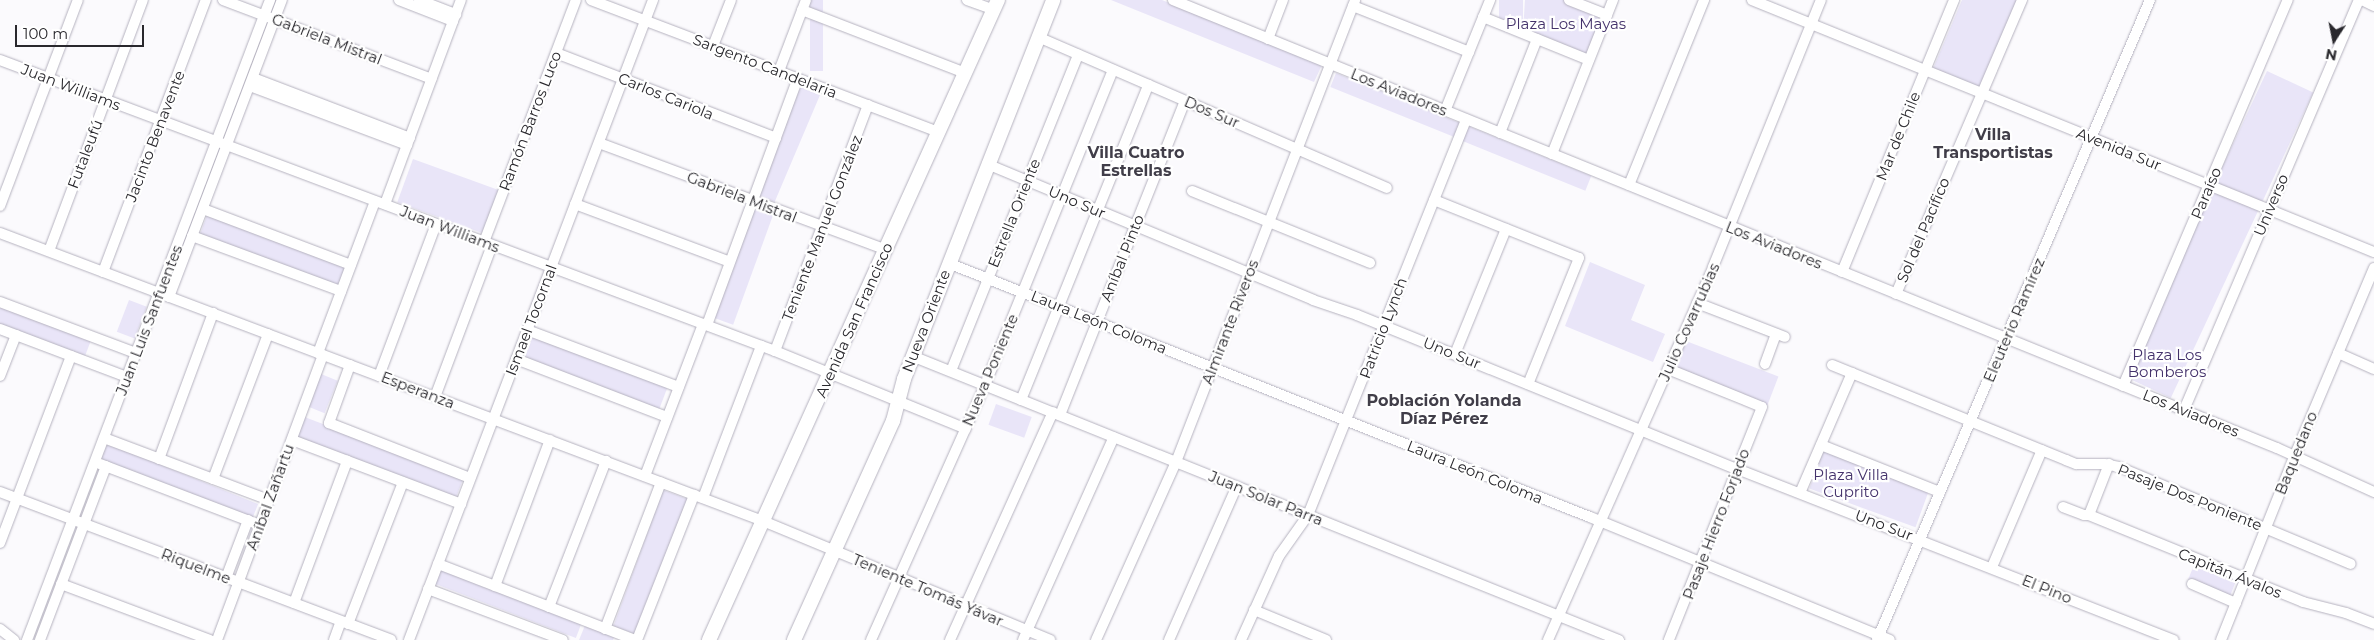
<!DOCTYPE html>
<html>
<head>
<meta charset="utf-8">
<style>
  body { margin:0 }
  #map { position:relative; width:2374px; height:640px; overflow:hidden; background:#fbfafd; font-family:Montserrat,sans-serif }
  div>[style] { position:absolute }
  .green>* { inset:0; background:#e9e5f8; transform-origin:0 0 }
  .roads { filter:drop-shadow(0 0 1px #b5b2bf) drop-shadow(0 0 1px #b5b2bf) }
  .minor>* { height:10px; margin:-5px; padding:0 5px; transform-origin:5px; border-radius:5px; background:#fff }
  .major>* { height:14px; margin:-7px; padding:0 7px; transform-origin:7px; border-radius:7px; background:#fff }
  span { translate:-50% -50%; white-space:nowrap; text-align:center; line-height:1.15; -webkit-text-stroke:4.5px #fff; paint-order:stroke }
  .park-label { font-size:15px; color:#44326b }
  .street-label { font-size:15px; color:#29282d }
  .neighbourhood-label { font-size:16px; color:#413e49; font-weight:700 }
  .north { position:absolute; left:2309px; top:15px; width:50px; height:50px; -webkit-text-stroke:4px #fff; paint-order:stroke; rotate:191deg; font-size:14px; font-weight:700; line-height:20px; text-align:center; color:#29282d }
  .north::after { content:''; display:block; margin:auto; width:18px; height:22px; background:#29282d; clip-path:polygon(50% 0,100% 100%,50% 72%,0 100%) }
  .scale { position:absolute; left:15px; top:25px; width:129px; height:22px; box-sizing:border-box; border:2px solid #29282d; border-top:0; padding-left:6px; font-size:15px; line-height:18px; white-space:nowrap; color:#29282d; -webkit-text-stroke:4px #fff; paint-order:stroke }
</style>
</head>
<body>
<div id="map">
  <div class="green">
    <div style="left:810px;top:0;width:13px;height:71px"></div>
    <div style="clip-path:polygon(1111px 0,1162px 0,1322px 65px,1314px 82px)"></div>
    <div style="left:1499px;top:0;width:24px;height:21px"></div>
    <div style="clip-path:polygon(1525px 0,1566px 0,1605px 16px,1588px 58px,1523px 32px)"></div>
    <div style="clip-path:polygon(1962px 0,2018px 0,1980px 90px,1932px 71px)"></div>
    <div style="left:2267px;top:71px;width:51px;height:337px;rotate:25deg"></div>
    <div style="left:1336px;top:73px;width:135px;height:15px;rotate:22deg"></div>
    <div style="left:801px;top:86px;width:21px;height:117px;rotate:23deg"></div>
    <div style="left:1468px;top:126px;width:133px;height:16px;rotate:22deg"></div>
    <div style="left:413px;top:159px;width:91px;height:46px;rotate:20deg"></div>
    <div style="left:754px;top:209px;width:20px;height:116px;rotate:20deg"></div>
    <div style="left:207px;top:215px;width:149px;height:22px;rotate:20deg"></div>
    <div style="clip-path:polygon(1590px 262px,1645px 285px,1631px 320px,1665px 334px,1653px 362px,1565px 326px)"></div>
    <div style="left:129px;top:300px;width:19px;height:34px;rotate:21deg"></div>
    <div style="left:0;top:304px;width:98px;height:21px;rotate:21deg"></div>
    <div style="left:533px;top:336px;width:144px;height:25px;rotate:21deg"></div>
    <div style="left:1686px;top:341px;width:99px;height:31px;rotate:21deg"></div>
    <div style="left:321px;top:374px;width:18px;height:35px;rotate:22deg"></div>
    <div style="left:996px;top:404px;width:38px;height:22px;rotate:20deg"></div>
    <div style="left:302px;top:416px;width:173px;height:22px;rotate:21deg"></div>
    <div style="left:107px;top:443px;width:163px;height:19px;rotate:22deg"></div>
    <div style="left:1823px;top:451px;width:113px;height:40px;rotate:20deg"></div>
    <div style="left:663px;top:490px;width:27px;height:145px;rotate:20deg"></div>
    <div style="left:2194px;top:565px;width:45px;height:16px;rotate:22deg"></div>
    <div style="left:441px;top:568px;width:151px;height:17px;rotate:21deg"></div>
    <div style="clip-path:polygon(586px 623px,615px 635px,613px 640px,579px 640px)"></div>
  </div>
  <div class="roads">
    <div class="minor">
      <div style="left:223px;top:0;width:223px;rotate:20.7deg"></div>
      <div style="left:399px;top:0;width:58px;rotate:21.3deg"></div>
      <div style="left:419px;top:0;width:40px;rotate:21deg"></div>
      <div style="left:591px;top:0;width:372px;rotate:20.8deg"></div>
      <div style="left:967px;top:0;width:29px;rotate:20deg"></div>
      <div style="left:1173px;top:0;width:1191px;rotate:22.09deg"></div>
      <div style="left:2277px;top:448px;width:107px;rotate:24.4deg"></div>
      <div style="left:1569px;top:0;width:41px;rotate:21.5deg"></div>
      <div style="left:1752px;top:0;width:671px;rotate:22.06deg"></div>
      <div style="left:2362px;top:0;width:13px;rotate:27deg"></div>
      <div style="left:1353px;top:6px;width:125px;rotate:21.6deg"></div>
      <div style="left:802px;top:10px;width:175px;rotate:21.1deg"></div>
      <div style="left:1483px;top:17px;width:114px;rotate:22.1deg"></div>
      <div style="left:1038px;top:37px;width:380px;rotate:23.4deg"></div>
      <div style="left:1268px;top:39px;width:42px;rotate:-69deg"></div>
      <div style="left:713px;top:46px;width:49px;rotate:-68.6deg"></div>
      <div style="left:556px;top:53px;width:236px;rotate:21.1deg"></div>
      <div style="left:0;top:60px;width:828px;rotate:20.58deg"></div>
      <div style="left:775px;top:351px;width:206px;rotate:22.2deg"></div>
      <div style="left:779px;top:71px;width:76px;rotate:-69.2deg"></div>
      <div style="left:253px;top:78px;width:168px;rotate:20.9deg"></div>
      <div style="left:250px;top:86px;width:168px;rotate:20.6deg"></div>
      <div style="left:1445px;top:111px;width:120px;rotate:-67.9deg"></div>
      <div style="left:1500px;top:133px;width:101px;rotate:-68.5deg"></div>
      <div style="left:599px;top:143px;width:306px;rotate:20.4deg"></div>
      <div style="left:1552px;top:154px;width:166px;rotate:-68.4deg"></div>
      <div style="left:987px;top:164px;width:353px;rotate:22.6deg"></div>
      <div style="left:1313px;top:300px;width:46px;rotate:18.8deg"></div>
      <div style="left:1357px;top:315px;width:410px;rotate:22.1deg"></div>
      <div style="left:1737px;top:469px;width:469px;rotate:21.4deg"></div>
      <div style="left:1629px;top:185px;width:200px;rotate:-67.9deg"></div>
      <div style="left:1192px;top:191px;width:192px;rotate:22deg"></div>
      <div style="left:1434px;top:200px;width:156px;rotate:21.8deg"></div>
      <div style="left:1579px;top:258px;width:136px;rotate:112deg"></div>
      <div style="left:385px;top:204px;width:218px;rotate:-69.6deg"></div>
      <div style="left:575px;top:204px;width:165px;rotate:20.5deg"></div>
      <div style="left:0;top:206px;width:220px;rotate:-69.3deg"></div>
      <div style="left:203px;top:209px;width:158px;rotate:20.7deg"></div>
      <div style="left:0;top:233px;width:816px;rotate:20.68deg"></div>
      <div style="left:763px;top:521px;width:311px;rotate:22.5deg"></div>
      <div style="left:192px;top:236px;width:159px;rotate:20.3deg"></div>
      <div style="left:484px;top:242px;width:259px;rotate:-69.2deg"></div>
      <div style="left:49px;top:251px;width:268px;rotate:-69.5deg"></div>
      <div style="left:948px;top:263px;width:690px;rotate:21.59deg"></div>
      <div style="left:1590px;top:517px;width:324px;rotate:22.3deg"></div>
      <div style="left:103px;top:272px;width:291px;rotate:-69.3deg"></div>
      <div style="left:1842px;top:272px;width:294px;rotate:-67.6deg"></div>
      <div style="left:1896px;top:294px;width:320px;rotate:-66.8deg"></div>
      <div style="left:169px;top:297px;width:318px;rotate:-69.2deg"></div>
      <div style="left:0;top:302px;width:145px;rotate:20.6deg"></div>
      <div style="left:1697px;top:303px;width:94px;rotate:21.1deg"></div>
      <div style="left:707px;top:325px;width:263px;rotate:-69.8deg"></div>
      <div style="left:0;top:329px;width:136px;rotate:20.7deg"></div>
      <div style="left:527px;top:330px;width:162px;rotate:20.6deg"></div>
      <div style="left:775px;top:351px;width:263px;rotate:-69.3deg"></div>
      <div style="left:318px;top:353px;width:162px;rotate:-69.4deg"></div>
      <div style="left:2338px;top:353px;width:39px;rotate:24deg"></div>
      <div style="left:1455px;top:354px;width:135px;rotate:-67.8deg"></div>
      <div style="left:912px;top:356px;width:762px;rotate:21.89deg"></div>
      <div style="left:516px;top:359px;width:162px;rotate:21deg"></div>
      <div style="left:1765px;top:364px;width:32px;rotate:-70deg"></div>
      <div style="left:350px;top:365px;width:62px;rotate:109.9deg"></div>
      <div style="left:329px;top:423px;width:151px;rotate:21.3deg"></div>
      <div style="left:1832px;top:365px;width:253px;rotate:22.1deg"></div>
      <div style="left:2066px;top:460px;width:11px;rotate:22deg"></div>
      <div style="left:2076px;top:464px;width:28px"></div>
      <div style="left:2104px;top:464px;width:15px;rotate:11deg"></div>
      <div style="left:2119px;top:467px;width:251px;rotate:22.7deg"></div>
      <div style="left:1668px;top:369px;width:101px;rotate:22deg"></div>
      <div style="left:1762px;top:407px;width:251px;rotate:111.8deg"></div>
      <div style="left:951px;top:371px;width:341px;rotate:-68.1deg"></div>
      <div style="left:0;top:376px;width:44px;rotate:-68.7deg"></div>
      <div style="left:379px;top:376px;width:162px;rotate:-69.4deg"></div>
      <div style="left:2123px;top:386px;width:420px;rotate:-66.9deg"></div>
      <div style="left:435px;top:397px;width:162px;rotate:-69.4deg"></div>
      <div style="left:1021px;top:400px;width:340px;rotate:-68deg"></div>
      <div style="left:2184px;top:410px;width:446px;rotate:-66.9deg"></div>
      <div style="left:1060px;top:415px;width:338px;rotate:-68.3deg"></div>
      <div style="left:104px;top:438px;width:176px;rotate:20.6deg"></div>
      <div style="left:292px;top:440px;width:181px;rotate:20.7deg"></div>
      <div style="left:1821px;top:445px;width:128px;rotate:21.6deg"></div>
      <div style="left:159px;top:459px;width:156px;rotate:-69.7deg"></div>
      <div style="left:100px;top:464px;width:171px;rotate:20.9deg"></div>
      <div style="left:645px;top:476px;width:163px;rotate:-69.1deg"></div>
      <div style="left:213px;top:479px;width:155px;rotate:-69.2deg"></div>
      <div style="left:0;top:492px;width:418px;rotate:20.7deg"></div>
      <div style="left:1800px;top:493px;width:131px;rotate:-66.6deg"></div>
      <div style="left:703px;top:498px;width:163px;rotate:-69.1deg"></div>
      <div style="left:2063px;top:507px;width:22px;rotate:21deg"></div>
      <div style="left:2084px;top:515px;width:5px"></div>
      <div style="left:2089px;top:515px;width:231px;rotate:22.1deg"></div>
      <div style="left:2303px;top:602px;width:44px;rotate:14.3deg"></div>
      <div style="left:2346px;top:613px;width:30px;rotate:21deg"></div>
      <div style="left:2089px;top:515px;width:55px;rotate:-68.6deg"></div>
      <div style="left:0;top:543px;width:200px;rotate:-69.2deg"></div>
      <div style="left:438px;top:564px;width:211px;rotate:21.1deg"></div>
      <div style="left:1992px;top:567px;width:127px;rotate:-66.9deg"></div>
      <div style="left:226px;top:578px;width:62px;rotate:-69.2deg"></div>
      <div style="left:61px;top:584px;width:159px;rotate:20.6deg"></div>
      <div style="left:2192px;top:584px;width:48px;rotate:23.4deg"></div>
      <div style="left:495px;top:586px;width:156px;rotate:-69.4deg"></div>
      <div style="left:428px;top:589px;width:144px;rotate:20.7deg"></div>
      <div style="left:294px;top:603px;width:152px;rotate:-69.5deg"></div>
      <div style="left:549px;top:607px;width:157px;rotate:-68.7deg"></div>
      <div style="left:1254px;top:610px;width:78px;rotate:22.6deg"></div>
      <div style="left:348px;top:624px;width:152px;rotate:-68.8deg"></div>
      <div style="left:0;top:629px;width:18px;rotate:38deg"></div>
      <div style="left:605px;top:629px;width:157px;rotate:-69.1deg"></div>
      <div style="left:27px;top:640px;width:685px;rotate:-69.21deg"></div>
      <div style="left:40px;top:640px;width:186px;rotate:-69.2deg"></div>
      <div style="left:217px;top:640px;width:304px;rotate:-69.6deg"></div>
      <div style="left:334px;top:640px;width:20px;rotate:-70deg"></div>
      <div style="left:409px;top:640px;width:685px;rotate:-69.13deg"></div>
      <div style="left:637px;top:640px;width:156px;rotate:-68.5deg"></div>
      <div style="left:871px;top:640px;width:279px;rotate:-65.9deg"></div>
      <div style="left:985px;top:385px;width:340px;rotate:-67.9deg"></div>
      <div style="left:950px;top:640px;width:250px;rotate:-65.7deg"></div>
      <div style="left:1023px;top:640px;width:222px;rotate:-65.9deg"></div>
      <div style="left:1096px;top:640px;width:195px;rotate:-65.8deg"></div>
      <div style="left:1176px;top:462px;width:495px;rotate:-68.8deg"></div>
      <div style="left:1169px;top:640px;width:168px;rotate:-66.2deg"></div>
      <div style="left:1241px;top:640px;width:92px;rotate:-65.7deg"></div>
      <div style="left:1279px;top:556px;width:50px;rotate:-54.7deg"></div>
      <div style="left:1308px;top:515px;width:426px;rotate:-68.2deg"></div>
      <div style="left:1548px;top:640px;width:408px;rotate:-66.1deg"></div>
      <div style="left:1713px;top:267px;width:288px;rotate:-68deg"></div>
      <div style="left:1877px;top:640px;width:696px;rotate:-66.9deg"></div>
      <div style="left:2221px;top:640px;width:199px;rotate:-68.2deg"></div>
      <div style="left:2295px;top:455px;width:203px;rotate:-67.1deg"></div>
    </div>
    <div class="major">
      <div style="left:709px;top:640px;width:702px;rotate:-65.7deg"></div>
      <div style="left:794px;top:640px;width:240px;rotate:-65.7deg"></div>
      <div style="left:893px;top:421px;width:43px;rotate:-75.3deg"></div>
      <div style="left:904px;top:379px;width:407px;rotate:-68.5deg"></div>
    </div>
  </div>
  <div class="park-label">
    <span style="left:1566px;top:24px">Plaza Los Mayas</span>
    <span style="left:2167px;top:363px">Plaza Los<br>Bomberos</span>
    <span style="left:1851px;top:483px">Plaza Villa<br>Cuprito</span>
  </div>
  <div class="street-label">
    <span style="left:327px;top:39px;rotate:21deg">Gabriela Mistral</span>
    <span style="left:765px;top:66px;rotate:21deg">Sargento Candelaria</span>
    <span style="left:71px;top:87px;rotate:21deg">Juan Williams</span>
    <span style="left:1399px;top:92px;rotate:22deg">Los Aviadores</span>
    <span style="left:666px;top:96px;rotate:22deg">Carlos Cariola</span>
    <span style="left:1212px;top:112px;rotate:23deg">Dos Sur</span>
    <span style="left:530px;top:121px;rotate:-69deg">Ramón Barros Luco</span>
    <span style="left:155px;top:136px;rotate:-69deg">Jacinto Benavente</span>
    <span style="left:1898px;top:136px;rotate:-68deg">Mar de Chile</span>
    <span style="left:2119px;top:149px;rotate:22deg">Avenida Sur</span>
    <span style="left:85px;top:154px;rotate:-69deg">Futaleufú</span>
    <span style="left:2206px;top:193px;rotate:-67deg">Paraíso</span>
    <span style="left:742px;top:197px;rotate:21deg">Gabriela Mistral</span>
    <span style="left:1077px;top:202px;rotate:23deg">Uno Sur</span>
    <span style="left:2271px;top:205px;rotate:-67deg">Universo</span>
    <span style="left:1014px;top:213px;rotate:-68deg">Estrella Oriente</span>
    <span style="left:822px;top:228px;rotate:-69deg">Teniente Manuel González</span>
    <span style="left:450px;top:229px;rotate:21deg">Juan Williams</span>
    <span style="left:1923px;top:230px;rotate:-67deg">Sol del Pacífico</span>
    <span style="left:1774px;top:245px;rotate:22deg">Los Aviadores</span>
    <span style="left:1122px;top:258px;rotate:-68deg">Aníbal Pinto</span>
    <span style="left:149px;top:320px;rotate:-69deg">Juan Luis Sanfuentes</span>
    <span style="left:531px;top:320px;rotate:-69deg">Ismael Tocornal</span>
    <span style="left:854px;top:320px;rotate:-66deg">Avenida San Francisco</span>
    <span style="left:2014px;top:320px;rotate:-67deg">Eleuterio Ramírez</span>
    <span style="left:926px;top:321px;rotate:-69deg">Nueva Oriente</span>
    <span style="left:1099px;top:322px;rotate:22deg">Laura León Coloma</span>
    <span style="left:1230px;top:322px;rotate:-69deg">Almirante Riveros</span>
    <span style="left:1689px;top:322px;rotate:-66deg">Julio Covarrubias</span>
    <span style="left:1383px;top:328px;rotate:-69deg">Patricio Lynch</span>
    <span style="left:1452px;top:353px;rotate:22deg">Uno Sur</span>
    <span style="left:990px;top:370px;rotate:-67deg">Nueva Poniente</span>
    <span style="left:418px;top:390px;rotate:21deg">Esperanza</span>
    <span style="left:2191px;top:413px;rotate:22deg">Los Aviadores</span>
    <span style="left:2296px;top:453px;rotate:-68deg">Baquedano</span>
    <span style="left:1475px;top:472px;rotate:22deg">Laura León Coloma</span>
    <span style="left:270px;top:497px;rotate:-70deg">Aníbal Zañartu</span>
    <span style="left:2190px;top:497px;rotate:22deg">Pasaje Dos Poniente</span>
    <span style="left:1266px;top:498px;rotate:22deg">Juan Solar Parra</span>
    <span style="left:1716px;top:524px;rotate:-69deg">Pasaje Hierro Forjado</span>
    <span style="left:1884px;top:525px;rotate:21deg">Uno Sur</span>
    <span style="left:196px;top:566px;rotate:21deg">Riquelme</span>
    <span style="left:2230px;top:573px;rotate:22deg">Capitán Ávalos</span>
    <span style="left:2047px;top:589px;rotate:22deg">El Pino</span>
    <span style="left:928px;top:590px;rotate:23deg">Teniente Tomás Yávar</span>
  </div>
  <div class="neighbourhood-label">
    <span style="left:1993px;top:144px">Villa<br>Transportistas</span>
    <span style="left:1136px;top:162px">Villa Cuatro<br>Estrellas</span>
    <span style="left:1444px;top:410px">Población Yolanda<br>Díaz Pérez</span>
  </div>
  <div class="north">N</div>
  <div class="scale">100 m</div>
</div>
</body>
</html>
